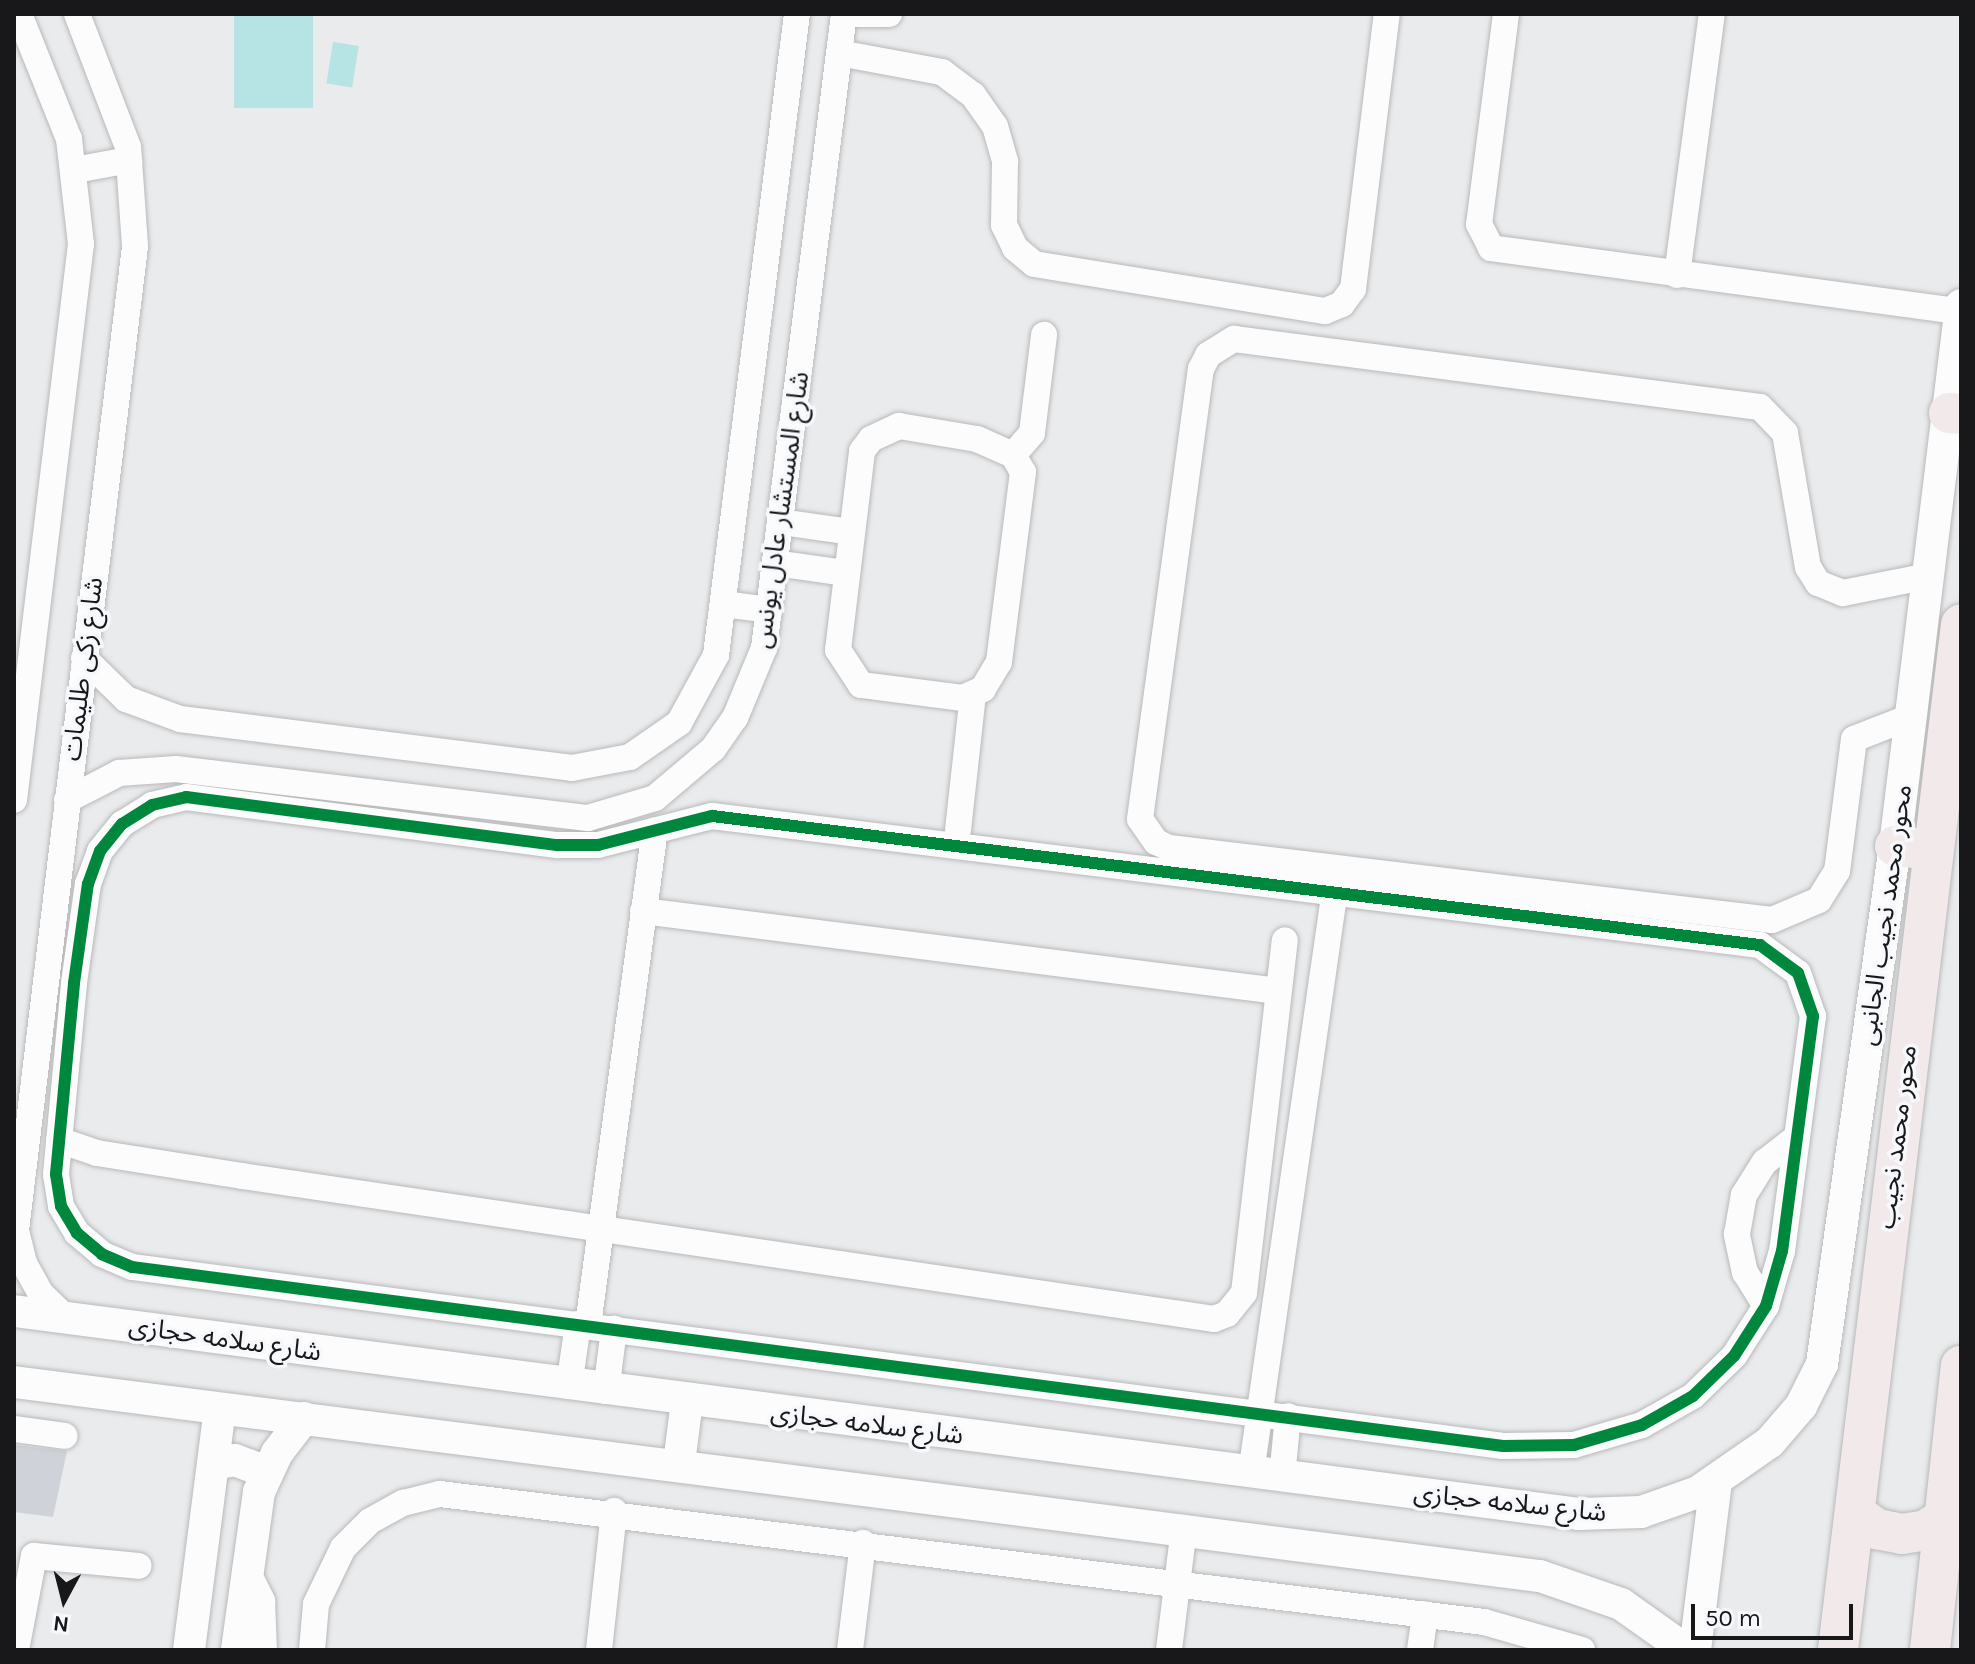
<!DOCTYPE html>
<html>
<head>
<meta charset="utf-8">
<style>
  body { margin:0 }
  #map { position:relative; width:1975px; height:1664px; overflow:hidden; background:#eaebed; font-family:Karla,"Noto Sans Arabic",sans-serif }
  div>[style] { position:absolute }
  .water>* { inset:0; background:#b6e3e4; transform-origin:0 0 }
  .building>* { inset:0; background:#cfd3d9 }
  .roads { filter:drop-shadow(0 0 2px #b8b9ba) drop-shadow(0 0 2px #b8b9ba) }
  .minor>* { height:26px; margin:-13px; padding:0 13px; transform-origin:13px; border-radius:13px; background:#fcfcfc }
  .tertiary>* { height:32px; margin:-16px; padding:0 16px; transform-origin:16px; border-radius:16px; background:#fcfcfc }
  .primary>* { height:40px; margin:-20px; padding:0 20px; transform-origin:20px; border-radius:20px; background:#f2eaea }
  .cycleway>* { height:12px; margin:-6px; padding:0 6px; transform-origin:6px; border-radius:6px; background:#00873e }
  span { translate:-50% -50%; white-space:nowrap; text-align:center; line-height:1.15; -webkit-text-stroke:7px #f6f8fc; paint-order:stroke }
  .street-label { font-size:26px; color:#18181a }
  .frame { position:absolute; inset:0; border:16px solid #18181a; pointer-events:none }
  .north { position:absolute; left:24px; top:1560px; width:80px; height:80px; -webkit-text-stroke:6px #f6f8fc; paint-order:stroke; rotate:187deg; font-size:22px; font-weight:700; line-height:32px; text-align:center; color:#18181a }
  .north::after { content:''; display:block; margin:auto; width:28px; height:36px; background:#18181a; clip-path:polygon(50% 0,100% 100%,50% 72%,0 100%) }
  .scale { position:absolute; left:1691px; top:1604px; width:162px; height:36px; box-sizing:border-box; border:4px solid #18181a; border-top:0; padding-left:10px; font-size:24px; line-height:28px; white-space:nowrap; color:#18181a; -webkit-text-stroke:6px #f6f8fc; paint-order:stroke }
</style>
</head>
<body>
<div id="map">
  <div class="water">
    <div style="left:234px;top:14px;width:79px;height:94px"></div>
    <div style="left:333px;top:42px;width:26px;height:42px;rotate:9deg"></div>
  </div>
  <div class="building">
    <div style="clip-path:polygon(14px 1445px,67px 1451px,53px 1517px,14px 1512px)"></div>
  </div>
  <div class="roads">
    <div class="minor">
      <div style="left:856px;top:14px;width:33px"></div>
      <div style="left:1506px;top:14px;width:212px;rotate:97.3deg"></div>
      <div style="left:1479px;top:224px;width:27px;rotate:63deg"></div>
      <div style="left:1491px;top:248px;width:473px;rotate:7.7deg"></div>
      <div style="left:839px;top:53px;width:105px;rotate:10.5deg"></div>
      <div style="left:942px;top:72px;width:39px;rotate:37deg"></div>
      <div style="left:973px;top:95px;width:38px;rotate:55deg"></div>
      <div style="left:995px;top:126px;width:37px;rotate:74deg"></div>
      <div style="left:1005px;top:162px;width:63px;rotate:90.9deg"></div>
      <div style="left:1004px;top:225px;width:25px;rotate:64deg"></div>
      <div style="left:1015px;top:248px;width:25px;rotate:40deg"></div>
      <div style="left:1034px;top:264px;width:295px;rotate:9.2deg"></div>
      <div style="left:1325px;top:311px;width:18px;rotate:-22deg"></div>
      <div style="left:1342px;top:304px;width:19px;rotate:-54deg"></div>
      <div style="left:1353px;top:289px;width:277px;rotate:-83deg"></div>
      <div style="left:75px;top:170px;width:55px;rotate:-10.5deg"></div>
      <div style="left:1677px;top:275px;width:263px;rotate:-82.4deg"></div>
      <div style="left:899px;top:426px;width:79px;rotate:9.5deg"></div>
      <div style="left:977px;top:439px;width:39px;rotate:24deg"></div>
      <div style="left:1013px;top:455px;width:20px;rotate:60deg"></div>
      <div style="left:1023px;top:472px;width:192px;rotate:97.2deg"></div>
      <div style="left:999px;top:662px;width:31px;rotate:121deg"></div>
      <div style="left:983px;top:689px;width:22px;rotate:156deg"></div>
      <div style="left:963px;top:698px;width:103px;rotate:-172.7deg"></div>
      <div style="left:861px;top:685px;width:42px;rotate:-123.3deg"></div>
      <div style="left:838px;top:650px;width:200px;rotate:-83.1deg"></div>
      <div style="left:862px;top:451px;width:15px;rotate:-53deg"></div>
      <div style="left:871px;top:439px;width:31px;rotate:-25deg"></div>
      <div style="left:1013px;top:455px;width:29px;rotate:-49deg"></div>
      <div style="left:1032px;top:433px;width:99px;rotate:-83deg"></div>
      <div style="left:781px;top:522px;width:71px;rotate:8.1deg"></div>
      <div style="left:775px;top:563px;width:72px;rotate:8deg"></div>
      <div style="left:723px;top:604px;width:47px;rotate:7.3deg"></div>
      <div style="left:84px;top:658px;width:59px;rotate:44.3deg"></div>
      <div style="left:126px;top:699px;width:58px;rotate:20.3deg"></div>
      <div style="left:180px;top:719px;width:395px;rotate:7.1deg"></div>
      <div style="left:572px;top:768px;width:59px;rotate:-10.7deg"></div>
      <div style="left:630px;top:757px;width:60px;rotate:-34.8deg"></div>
      <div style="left:679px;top:723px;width:77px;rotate:-61.4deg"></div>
      <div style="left:716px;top:655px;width:646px;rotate:-82.8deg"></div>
      <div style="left:1910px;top:717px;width:60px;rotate:158.6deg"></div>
      <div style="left:1854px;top:739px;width:133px;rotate:97.3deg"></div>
      <div style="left:1837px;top:871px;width:34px;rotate:122deg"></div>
      <div style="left:1819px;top:900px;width:51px;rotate:156.9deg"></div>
      <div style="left:1772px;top:920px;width:607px;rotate:-173.19deg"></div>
      <div style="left:1169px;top:848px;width:14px;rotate:-155deg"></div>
      <div style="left:1156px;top:842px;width:28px;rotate:-125deg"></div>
      <div style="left:1140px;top:819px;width:454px;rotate:-82.3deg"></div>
      <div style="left:1201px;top:369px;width:16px;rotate:-63deg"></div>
      <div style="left:1208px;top:355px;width:31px;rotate:-32deg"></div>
      <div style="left:1234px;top:339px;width:530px;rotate:7.37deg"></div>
      <div style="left:1760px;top:407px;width:36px;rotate:46deg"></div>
      <div style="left:1785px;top:433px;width:136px;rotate:80.3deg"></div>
      <div style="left:1808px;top:567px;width:19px;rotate:58deg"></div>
      <div style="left:1818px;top:583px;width:27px;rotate:22deg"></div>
      <div style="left:1843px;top:593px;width:87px;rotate:-11.3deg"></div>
      <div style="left:186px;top:797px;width:374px;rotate:7.4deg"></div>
      <div style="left:557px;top:845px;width:41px"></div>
      <div style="left:598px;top:845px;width:118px;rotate:-14.3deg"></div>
      <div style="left:712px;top:816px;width:1056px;rotate:7.02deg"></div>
      <div style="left:1760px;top:945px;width:47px;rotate:36.4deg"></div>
      <div style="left:1798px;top:973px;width:46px;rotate:70.8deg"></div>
      <div style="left:1813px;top:1016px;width:237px;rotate:97.5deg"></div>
      <div style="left:1782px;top:1251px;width:57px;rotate:106.2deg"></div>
      <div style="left:1766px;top:1306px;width:59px;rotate:122.6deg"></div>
      <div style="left:1734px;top:1356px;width:57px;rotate:135.7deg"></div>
      <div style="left:1693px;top:1396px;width:59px;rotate:150.4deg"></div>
      <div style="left:1642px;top:1425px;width:71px;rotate:163.6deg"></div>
      <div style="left:1574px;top:1445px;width:71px;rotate:179.2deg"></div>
      <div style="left:1503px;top:1446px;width:1383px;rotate:-172.56deg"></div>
      <div style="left:132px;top:1267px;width:33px;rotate:-157deg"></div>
      <div style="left:102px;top:1254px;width:33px;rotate:-140deg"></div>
      <div style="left:77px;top:1233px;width:31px;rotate:-121deg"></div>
      <div style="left:61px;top:1206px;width:32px;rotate:-99deg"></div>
      <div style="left:56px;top:1174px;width:192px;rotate:-84.6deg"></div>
      <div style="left:74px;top:983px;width:100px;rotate:-82deg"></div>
      <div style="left:88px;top:884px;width:35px;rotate:-70deg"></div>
      <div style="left:100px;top:851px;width:35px;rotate:-51deg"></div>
      <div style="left:122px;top:824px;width:36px;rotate:-32deg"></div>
      <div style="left:152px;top:805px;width:35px;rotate:-13deg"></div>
      <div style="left:14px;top:800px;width:560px;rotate:-83.13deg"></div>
      <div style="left:81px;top:244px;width:106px;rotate:-96.5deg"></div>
      <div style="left:69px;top:139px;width:135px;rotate:-111.8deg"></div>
      <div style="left:67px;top:800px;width:59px;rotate:-27.4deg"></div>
      <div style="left:119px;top:773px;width:57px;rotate:-4deg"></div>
      <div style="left:176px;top:769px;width:415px;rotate:6.8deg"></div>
      <div style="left:588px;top:818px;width:70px;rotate:-16.6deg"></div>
      <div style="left:655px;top:798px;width:76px;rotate:-40.2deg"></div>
      <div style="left:713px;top:749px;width:38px;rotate:-55deg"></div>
      <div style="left:735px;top:718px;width:76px;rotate:-67.5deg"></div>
      <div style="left:764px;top:648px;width:639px;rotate:-82.81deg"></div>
      <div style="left:958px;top:830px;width:136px;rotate:-83.7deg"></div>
      <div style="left:643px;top:911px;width:640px;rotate:7.18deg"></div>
      <div style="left:59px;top:1140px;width:40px;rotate:18.9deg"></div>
      <div style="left:97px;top:1153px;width:147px;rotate:9deg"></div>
      <div style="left:242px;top:1176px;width:982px;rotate:8.37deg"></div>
      <div style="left:1214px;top:1319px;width:14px;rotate:-21deg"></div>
      <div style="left:1227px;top:1314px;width:27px;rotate:-51deg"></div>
      <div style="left:1244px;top:1293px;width:355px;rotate:-83.4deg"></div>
      <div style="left:1766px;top:1306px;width:39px;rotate:-122deg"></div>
      <div style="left:1745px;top:1273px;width:40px;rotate:-102deg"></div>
      <div style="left:1737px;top:1234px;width:40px;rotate:-80deg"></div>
      <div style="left:1744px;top:1195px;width:39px;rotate:-58deg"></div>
      <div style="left:1765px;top:1162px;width:39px;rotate:-38deg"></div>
      <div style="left:66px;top:1318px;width:35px;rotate:-136deg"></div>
      <div style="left:41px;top:1294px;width:35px;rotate:-119deg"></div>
      <div style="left:24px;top:1263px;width:34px;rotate:-104deg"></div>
      <div style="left:16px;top:1230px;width:991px;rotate:-83.1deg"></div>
      <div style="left:135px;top:246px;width:99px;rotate:-94deg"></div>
      <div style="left:128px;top:147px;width:142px;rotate:-111deg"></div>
      <div style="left:588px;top:1325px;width:499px;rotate:-82.3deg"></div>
      <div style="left:569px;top:1386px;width:63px;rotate:-81.7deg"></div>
      <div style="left:606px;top:1391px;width:63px;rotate:-82.6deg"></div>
      <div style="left:14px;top:1429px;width:51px;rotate:7.8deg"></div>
      <div style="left:1251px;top:1473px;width:590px;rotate:-81.81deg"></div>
      <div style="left:1282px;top:1477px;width:61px;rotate:-84.4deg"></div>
      <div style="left:246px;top:1569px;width:36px;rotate:63deg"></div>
      <div style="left:262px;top:1601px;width:49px;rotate:87.7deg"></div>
      <div style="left:16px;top:1650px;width:96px;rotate:-79.2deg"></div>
      <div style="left:34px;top:1556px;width:105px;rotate:5.4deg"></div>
      <div style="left:312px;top:1650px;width:46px;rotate:-85deg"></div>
      <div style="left:316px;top:1604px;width:62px;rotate:-64.3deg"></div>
      <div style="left:343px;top:1548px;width:38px;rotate:-45deg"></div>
      <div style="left:370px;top:1521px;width:38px;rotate:-29deg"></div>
      <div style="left:403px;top:1503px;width:38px;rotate:-14deg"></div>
      <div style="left:440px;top:1494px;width:1052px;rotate:6.99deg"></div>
      <div style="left:1484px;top:1622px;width:102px;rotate:15.9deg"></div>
      <div style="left:599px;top:1650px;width:140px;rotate:-83.8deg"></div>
      <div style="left:850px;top:1650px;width:108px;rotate:-83.1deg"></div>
      <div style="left:1169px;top:1650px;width:123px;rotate:-83deg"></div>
      <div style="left:1420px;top:1650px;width:36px;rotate:-82deg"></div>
    </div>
    <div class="tertiary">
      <div style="left:14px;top:1311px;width:1578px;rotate:7.39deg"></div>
      <div style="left:1579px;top:1514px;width:62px;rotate:-1.8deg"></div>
      <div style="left:1641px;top:1512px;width:60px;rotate:-19.3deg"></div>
      <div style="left:1698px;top:1492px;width:88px;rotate:-34.8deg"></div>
      <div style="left:1770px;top:1442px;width:48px;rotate:-49.3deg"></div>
      <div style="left:1801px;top:1406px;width:47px;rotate:-63.4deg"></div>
      <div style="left:1822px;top:1364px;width:523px;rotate:-81.98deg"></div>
      <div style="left:1895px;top:846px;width:545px;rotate:-83.04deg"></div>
      <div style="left:14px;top:1382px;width:1538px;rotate:7.25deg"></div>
      <div style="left:1540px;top:1576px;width:86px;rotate:19.1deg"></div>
      <div style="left:1621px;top:1604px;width:80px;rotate:35.3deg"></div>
      <div style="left:679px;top:1463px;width:63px;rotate:-82.6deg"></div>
      <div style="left:213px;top:1464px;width:22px;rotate:-10deg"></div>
      <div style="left:235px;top:1460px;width:34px;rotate:21deg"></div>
      <div style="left:189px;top:1650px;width:243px;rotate:-82.7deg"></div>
      <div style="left:237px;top:1650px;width:160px;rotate:-82.1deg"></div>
      <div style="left:259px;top:1492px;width:43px;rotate:-65.2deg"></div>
      <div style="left:277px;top:1453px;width:44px;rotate:-52.4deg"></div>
      <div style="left:1695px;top:1650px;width:170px;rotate:-82.9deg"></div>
    </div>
    <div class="primary">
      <div style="left:1949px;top:413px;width:12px;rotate:5deg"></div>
      <div style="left:1895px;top:846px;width:38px;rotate:6deg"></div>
      <div style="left:1856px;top:1514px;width:26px;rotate:36deg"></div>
      <div style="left:1877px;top:1529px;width:25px;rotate:11deg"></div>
      <div style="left:1902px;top:1534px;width:24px;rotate:-9deg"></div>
      <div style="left:1926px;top:1530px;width:25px;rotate:-34deg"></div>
      <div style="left:1838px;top:1650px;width:1033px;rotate:-83.16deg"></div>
      <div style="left:1930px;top:1650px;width:286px;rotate:-83.8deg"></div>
    </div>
  </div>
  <div class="cycleway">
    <div style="left:186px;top:797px;width:374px;rotate:7.4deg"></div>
    <div style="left:557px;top:845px;width:41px"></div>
    <div style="left:598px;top:845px;width:118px;rotate:-14.3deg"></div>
    <div style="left:712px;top:816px;width:1056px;rotate:7.02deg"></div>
    <div style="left:1760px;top:945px;width:47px;rotate:36.4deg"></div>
    <div style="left:1798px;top:973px;width:46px;rotate:70.8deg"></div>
    <div style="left:1813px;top:1016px;width:237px;rotate:97.5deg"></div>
    <div style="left:1782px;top:1251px;width:57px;rotate:106.2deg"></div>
    <div style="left:1766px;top:1306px;width:59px;rotate:122.6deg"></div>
    <div style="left:1734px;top:1356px;width:57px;rotate:135.7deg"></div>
    <div style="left:1693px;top:1396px;width:59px;rotate:150.4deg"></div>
    <div style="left:1642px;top:1425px;width:71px;rotate:163.6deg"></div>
    <div style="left:1574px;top:1445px;width:71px;rotate:179.2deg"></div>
    <div style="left:1503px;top:1446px;width:1383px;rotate:-172.56deg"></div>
    <div style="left:132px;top:1267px;width:33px;rotate:-157deg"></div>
    <div style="left:102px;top:1254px;width:33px;rotate:-140deg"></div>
    <div style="left:77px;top:1233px;width:31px;rotate:-121deg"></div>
    <div style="left:61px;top:1206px;width:32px;rotate:-99deg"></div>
    <div style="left:56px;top:1174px;width:192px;rotate:-84.6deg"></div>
    <div style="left:74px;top:983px;width:100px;rotate:-82deg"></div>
    <div style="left:88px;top:884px;width:35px;rotate:-70deg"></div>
    <div style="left:100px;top:851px;width:35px;rotate:-51deg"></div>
    <div style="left:122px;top:824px;width:36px;rotate:-32deg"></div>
    <div style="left:152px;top:805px;width:35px;rotate:-13deg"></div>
  </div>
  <div class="street-label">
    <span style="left:781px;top:510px;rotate:-82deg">شارع المستشار عادل يونس</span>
    <span style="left:83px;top:669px;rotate:-83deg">شارع زكى طليمات</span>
    <span style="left:1885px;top:915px;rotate:-82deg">محور محمد نجيب الجانبى</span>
    <span style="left:1897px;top:1137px;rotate:-83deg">محور محمد نجيب</span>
    <span style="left:225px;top:1339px;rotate:8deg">شارع سلامه حجازى</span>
    <span style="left:867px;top:1424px;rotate:7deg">شارع سلامه حجازى</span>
    <span style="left:1510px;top:1503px;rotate:6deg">شارع سلامه حجازى</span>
  </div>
  <div class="frame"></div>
  <div class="north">N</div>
  <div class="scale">50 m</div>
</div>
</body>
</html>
